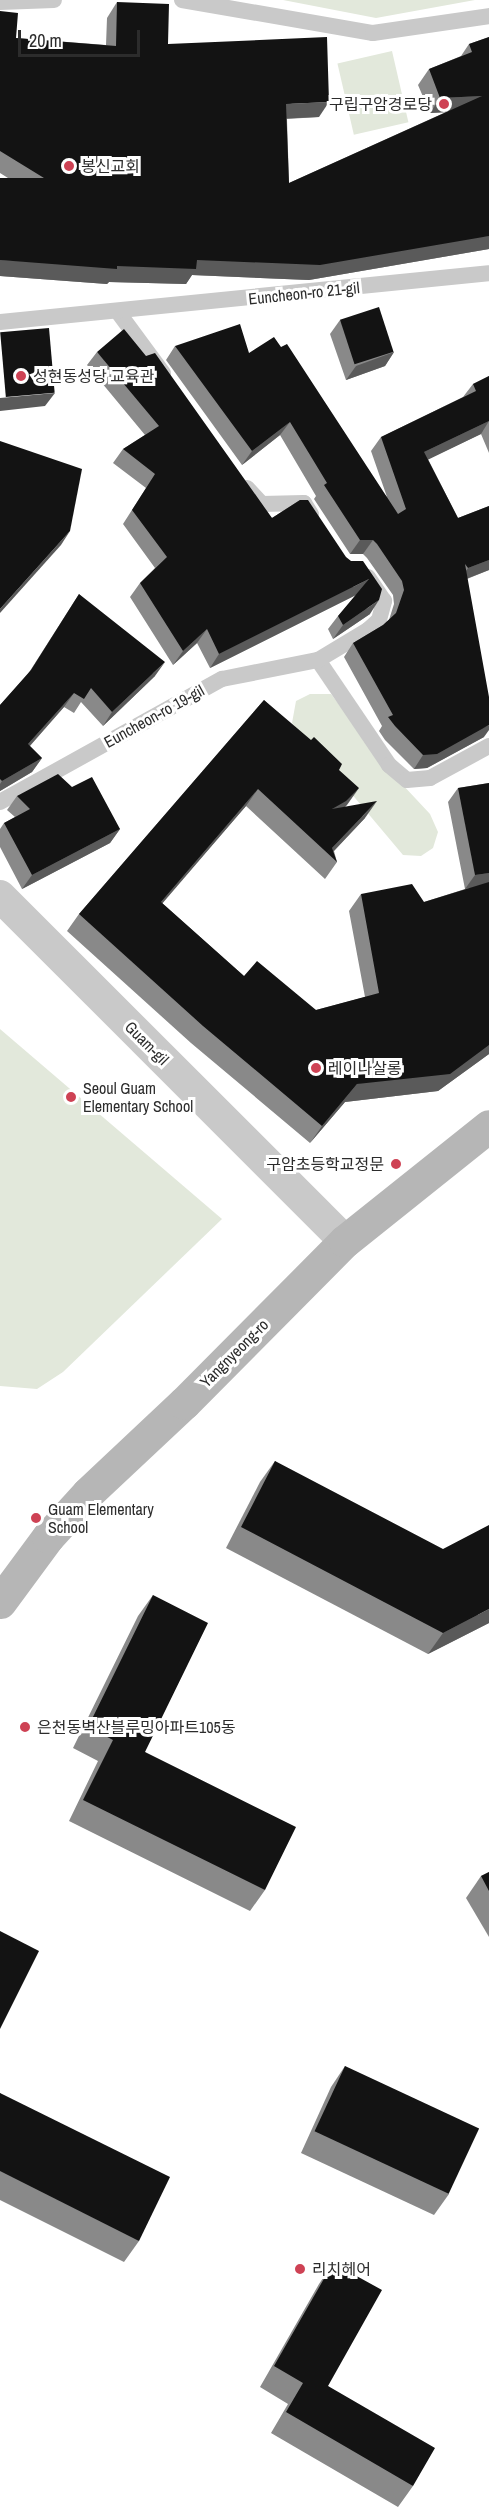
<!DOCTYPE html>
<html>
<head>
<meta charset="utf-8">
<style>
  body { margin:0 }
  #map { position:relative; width:489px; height:2510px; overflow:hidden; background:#fff; font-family:"Archivo Narrow","Noto Sans KR",sans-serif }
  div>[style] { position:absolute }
  .green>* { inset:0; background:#e2e8db; transform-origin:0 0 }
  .lane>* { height:16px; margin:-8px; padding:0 8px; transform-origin:8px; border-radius:8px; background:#c9c9c9 }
  .street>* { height:32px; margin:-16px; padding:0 16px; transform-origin:16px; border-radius:16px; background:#c9c9c9 }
  .secondary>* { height:33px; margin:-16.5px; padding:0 16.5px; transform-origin:16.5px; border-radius:16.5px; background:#b6b6b6 }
  .wall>* { inset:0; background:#898989 }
  .shaded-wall>* { inset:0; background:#5a5a5a }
  .building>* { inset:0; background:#131313; transform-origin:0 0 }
  .dots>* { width:16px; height:16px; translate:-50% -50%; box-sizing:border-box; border:3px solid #fff; border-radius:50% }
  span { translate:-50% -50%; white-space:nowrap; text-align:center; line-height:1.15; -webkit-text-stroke:6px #fff; paint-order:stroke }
  .poi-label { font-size:16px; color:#2c2c2c }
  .right { translate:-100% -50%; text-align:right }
  .left { translate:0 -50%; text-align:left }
  .street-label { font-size:16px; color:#2c2c2c }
  .scale { position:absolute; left:18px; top:30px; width:122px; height:27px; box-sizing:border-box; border:3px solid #2c2c2c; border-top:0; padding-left:8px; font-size:18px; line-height:21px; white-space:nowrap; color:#2c2c2c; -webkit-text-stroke:4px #fff; paint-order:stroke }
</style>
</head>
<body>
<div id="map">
  <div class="green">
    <div style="clip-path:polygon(283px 0,475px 0,376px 18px)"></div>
    <div style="left:392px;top:51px;width:73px;height:56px;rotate:77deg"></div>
    <div style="clip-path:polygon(310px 694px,331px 694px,387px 768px,430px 814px,438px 832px,433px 848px,421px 856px,403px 855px,292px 723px,296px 701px)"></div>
    <div style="clip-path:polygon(0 1029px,222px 1219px,63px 1372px,37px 1389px,0 1386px)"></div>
  </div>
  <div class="lane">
    <div style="left:182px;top:0;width:194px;rotate:9.8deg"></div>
    <div style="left:373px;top:33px;width:117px;rotate:-8.3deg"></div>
    <div style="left:0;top:2px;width:54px;rotate:-2.1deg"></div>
    <div style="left:118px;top:312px;width:76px;rotate:53.6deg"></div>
    <div style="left:0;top:322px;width:491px;rotate:-5.7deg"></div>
    <div style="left:247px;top:488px;width:22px;rotate:47deg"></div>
    <div style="left:262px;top:504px;width:42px;rotate:-1.4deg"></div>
    <div style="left:304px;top:503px;width:13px;rotate:58deg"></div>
    <div style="left:318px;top:660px;width:127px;rotate:55.9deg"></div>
    <div style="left:389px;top:765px;width:23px;rotate:40deg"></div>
    <div style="left:407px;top:780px;width:23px;rotate:-5deg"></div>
    <div style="left:430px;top:778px;width:67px;rotate:-28.5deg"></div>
    <div style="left:0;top:802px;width:254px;rotate:-29deg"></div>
    <div style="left:222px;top:679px;width:98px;rotate:-11.2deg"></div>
    <div style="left:318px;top:660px;width:58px;rotate:-31deg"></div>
    <div style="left:368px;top:630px;width:15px;rotate:-42deg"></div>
    <div style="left:379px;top:620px;width:20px;rotate:-75deg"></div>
    <div style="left:384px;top:601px;width:29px;rotate:-124deg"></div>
  </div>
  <div class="street">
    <div style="left:0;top:896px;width:488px;rotate:45deg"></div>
  </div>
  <div class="secondary">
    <div style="left:0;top:1602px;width:81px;rotate:-53.6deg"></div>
    <div style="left:48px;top:1537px;width:59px;rotate:-47.7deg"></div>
    <div style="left:88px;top:1493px;width:132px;rotate:-43.2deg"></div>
    <div style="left:184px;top:1403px;width:228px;rotate:-45.2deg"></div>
    <div style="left:345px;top:1241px;width:184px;rotate:-38.6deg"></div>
  </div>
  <div class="wall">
    <div style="clip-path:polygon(117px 2px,168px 44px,319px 117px,287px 119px,289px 183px,446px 112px,430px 113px,418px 85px,429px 69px,461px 56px,469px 44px,489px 37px,489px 249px,309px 280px,192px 275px,186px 284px,109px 282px,107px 284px,0 276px,0 178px,8px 178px,0 173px,0 11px,16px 38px,106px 45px,107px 18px)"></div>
    <div style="clip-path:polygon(340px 320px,394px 352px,385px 366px,346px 380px,330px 334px)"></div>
    <div style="clip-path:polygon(175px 346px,249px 353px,387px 497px,371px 451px,381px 437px,463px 397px,473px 384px,489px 376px,489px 453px,481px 434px,428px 459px,458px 518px,489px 506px,489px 570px,467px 579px,484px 737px,427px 768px,414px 769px,385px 740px,379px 731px,382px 726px,344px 657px,353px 643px,383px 625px,389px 620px,394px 604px,393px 595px,367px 558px,363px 554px,350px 554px,314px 499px,316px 496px,280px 435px,242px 465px,166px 360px)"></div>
    <div style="clip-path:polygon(97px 352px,272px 518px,300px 500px,370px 614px,333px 639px,328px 629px,338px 616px,356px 595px,210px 668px,197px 643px,173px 665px,130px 597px,140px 583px,155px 568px,123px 524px,146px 488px,113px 463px,123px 449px,145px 435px,87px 365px)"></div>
    <div style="clip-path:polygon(79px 594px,155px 676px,103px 726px,81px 702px,74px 713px,64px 707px,30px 746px,42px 758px,32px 772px,0 791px,0 705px,28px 674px)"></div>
    <div style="clip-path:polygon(264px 700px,339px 770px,345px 807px,365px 818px,334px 851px,337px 862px,325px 879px,246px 806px,162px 903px,244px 976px,316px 1010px,365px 997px,349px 911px,361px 894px,424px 902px,465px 889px,448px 802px,458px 788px,489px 783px,489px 1054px,438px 1091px,345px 1102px,310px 1143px,191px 1043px,67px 931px,79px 914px)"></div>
    <div style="clip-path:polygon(72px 787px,120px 829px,110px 843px,22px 889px,0 847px,0 829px,4px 823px,15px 817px,7px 810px,17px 796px)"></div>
    <div style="clip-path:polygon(275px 1461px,489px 1623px,428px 1654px,226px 1548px,260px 1482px)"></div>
    <div style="clip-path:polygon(153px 1595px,145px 1752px,265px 1890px,250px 1911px,69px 1821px,98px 1761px,73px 1748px,138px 1616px)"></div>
    <div style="clip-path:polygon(489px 1872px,489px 1937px,466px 1898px,481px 1876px)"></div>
    <div style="clip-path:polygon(345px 2066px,449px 2194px,434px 2215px,301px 2153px,331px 2087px)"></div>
    <div style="clip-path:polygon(0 2093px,139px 2241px,124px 2262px,0 2200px)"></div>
    <div style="clip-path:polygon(333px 2263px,328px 2386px,413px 2486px,398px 2507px,271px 2433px,288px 2404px,260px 2387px,319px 2284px)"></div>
  </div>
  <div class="shaded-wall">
    <div style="clip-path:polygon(482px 96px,472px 111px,430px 113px,440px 98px)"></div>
    <div style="clip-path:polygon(329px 102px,319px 117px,275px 119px,286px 104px)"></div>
    <div style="clip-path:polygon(489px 236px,489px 249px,309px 280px,192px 275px,186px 284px,109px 282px,107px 284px,0 276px,0 260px,117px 266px)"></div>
    <div style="clip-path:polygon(394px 352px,385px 366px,346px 380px,356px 366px)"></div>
    <div style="clip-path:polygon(55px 393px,45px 406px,0 411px,0 398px)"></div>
    <div style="clip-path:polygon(489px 421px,481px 434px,415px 466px,424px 452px)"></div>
    <div style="clip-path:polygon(290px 422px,280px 435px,242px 465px,252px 451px)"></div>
    <div style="clip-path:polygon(70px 531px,61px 545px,0 613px,0 609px)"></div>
    <div style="clip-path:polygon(360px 540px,373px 540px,363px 554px,350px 554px)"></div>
    <div style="clip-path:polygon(489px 560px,489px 570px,458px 582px,468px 568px)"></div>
    <div style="clip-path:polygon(369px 579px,360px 593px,210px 668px,219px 654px)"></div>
    <div style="clip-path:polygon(379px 600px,370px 614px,333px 639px,343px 625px)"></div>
    <div style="clip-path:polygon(207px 629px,197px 643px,173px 665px,183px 651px)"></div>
    <div style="clip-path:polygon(165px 662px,155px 676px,103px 726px,112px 712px)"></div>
    <div style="clip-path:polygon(74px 693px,64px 707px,19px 758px,28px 744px)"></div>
    <div style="clip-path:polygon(489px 725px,489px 730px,484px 737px,427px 768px,414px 769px,423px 755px)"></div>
    <div style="clip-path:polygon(42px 758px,32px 772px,0 791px,0 784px,2px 781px)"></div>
    <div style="clip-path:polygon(359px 788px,347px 805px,334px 819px,332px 809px)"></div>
    <div style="clip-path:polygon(258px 789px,246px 806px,149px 919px,161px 902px)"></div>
    <div style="clip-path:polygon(377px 801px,365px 818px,330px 855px,332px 848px)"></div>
    <div style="clip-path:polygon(120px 829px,110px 843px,22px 889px,32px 875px)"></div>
    <div style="clip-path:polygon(489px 873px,489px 885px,465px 889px,475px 875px)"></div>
    <div style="clip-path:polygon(489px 1045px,489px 1054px,438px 1091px,345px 1102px,310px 1143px,322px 1126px,357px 1084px)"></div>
    <div style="clip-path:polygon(489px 1609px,489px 1623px,428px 1654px,443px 1633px)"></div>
  </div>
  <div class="building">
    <div style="clip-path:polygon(117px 2px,169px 4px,168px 44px,327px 37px,329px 102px,286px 104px,289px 183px,482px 96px,440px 98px,429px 69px,472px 52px,469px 44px,489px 37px,489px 236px,320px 265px,197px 260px,196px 269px,117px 266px,117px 269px,0 260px,0 178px,44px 178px,0 151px,0 11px,18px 13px,16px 38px,116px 46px)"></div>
    <div style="left:379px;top:307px;width:47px;height:41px;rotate:72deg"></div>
    <div style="clip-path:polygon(240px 324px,249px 353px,274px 337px,281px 347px,287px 344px,398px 514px,406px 509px,381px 437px,476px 391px,473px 384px,489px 376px,489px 421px,424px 452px,458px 518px,489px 506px,489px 560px,468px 568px,465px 564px,489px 697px,489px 725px,437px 754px,423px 755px,395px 726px,388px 717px,393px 715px,353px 643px,383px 625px,396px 613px,404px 590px,402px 581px,377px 544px,373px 540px,360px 540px,324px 485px,327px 483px,290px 422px,252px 451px,175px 346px)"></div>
    <div style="left:49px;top:328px;width:65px;height:49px;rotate:85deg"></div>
    <div style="clip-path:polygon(124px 329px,146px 356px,155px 353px,272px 518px,300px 500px,308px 500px,346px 557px,351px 561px,363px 561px,382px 589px,379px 600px,343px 625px,338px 616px,369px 579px,219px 654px,207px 629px,183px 651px,140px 583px,167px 557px,132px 510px,155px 474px,123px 449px,159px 426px,97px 352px)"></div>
    <div style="clip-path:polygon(0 441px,82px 469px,70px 531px,0 609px)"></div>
    <div style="clip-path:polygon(79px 594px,165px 662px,112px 712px,91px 688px,84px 699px,74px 693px,28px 744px,42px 758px,2px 781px,0 779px,0 705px,31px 670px)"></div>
    <div style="clip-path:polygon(264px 700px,311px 740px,314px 737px,342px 764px,339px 770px,359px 788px,346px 801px,332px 809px,377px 801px,332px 848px,337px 862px,258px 789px,161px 902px,244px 976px,257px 961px,316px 1010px,379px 993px,361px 894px,412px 884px,424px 902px,489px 882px,489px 1045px,450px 1074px,357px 1084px,322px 1126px,203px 1026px,79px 914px)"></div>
    <div style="clip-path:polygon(58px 774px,72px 787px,92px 777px,120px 829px,32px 875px,4px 823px,30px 809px,17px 796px)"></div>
    <div style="clip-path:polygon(489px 783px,489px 873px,475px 875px,458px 788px)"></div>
    <div style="clip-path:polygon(275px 1461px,443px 1549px,489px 1525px,489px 1609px,443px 1633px,241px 1527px)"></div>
    <div style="clip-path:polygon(153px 1595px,208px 1623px,145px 1752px,296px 1827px,265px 1890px,83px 1800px,113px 1740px,88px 1727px)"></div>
    <div style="clip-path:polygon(489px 1872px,489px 1891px,481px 1876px)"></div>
    <div style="clip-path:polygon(0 1931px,39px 1951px,0 2029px)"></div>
    <div style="left:345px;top:2066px;width:148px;height:72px;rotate:25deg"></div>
    <div style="clip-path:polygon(0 2093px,170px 2177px,139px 2241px,0 2171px)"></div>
    <div style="clip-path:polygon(333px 2263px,382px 2290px,328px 2386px,435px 2448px,413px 2486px,286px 2412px,303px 2383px,274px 2366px)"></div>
  </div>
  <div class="dots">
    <div style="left:444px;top:104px;background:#ce4254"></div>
    <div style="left:69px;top:166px;background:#ce4254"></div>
    <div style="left:21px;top:376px;background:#ce4254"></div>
    <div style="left:316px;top:1068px;background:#ce4254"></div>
    <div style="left:71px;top:1097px;background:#ce4254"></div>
    <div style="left:396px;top:1164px;background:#ce4254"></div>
    <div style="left:36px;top:1518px;background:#ce4254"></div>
    <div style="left:25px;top:1727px;background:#ce4254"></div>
    <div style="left:300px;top:2269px;background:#ce4254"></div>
  </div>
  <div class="poi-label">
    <span class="right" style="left:432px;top:104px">구립구암경로당</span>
    <span class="left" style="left:81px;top:166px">봉신교회</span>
    <span class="left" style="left:33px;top:376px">성현동성당 교육관</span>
    <span class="left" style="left:328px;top:1068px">레이나살롱</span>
    <span class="left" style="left:83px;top:1097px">Seoul Guam<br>Elementary School</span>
    <span class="right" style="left:384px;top:1164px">구암초등학교정문</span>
    <span class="left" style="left:48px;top:1518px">Guam Elementary<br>School</span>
    <span class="left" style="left:37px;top:1727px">은천동벽산블루밍아파트105동</span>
    <span class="left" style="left:312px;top:2269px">리치헤어</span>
  </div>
  <div class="street-label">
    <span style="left:304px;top:293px;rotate:-6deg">Euncheon-ro 21-gil</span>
    <span style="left:154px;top:716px;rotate:-29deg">Euncheon-ro 19-gil</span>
    <span style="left:147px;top:1043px;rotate:45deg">Guam-gil</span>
    <span style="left:234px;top:1353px;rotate:-45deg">Yangnyeong-ro</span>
  </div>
  <div class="scale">20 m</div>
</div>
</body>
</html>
